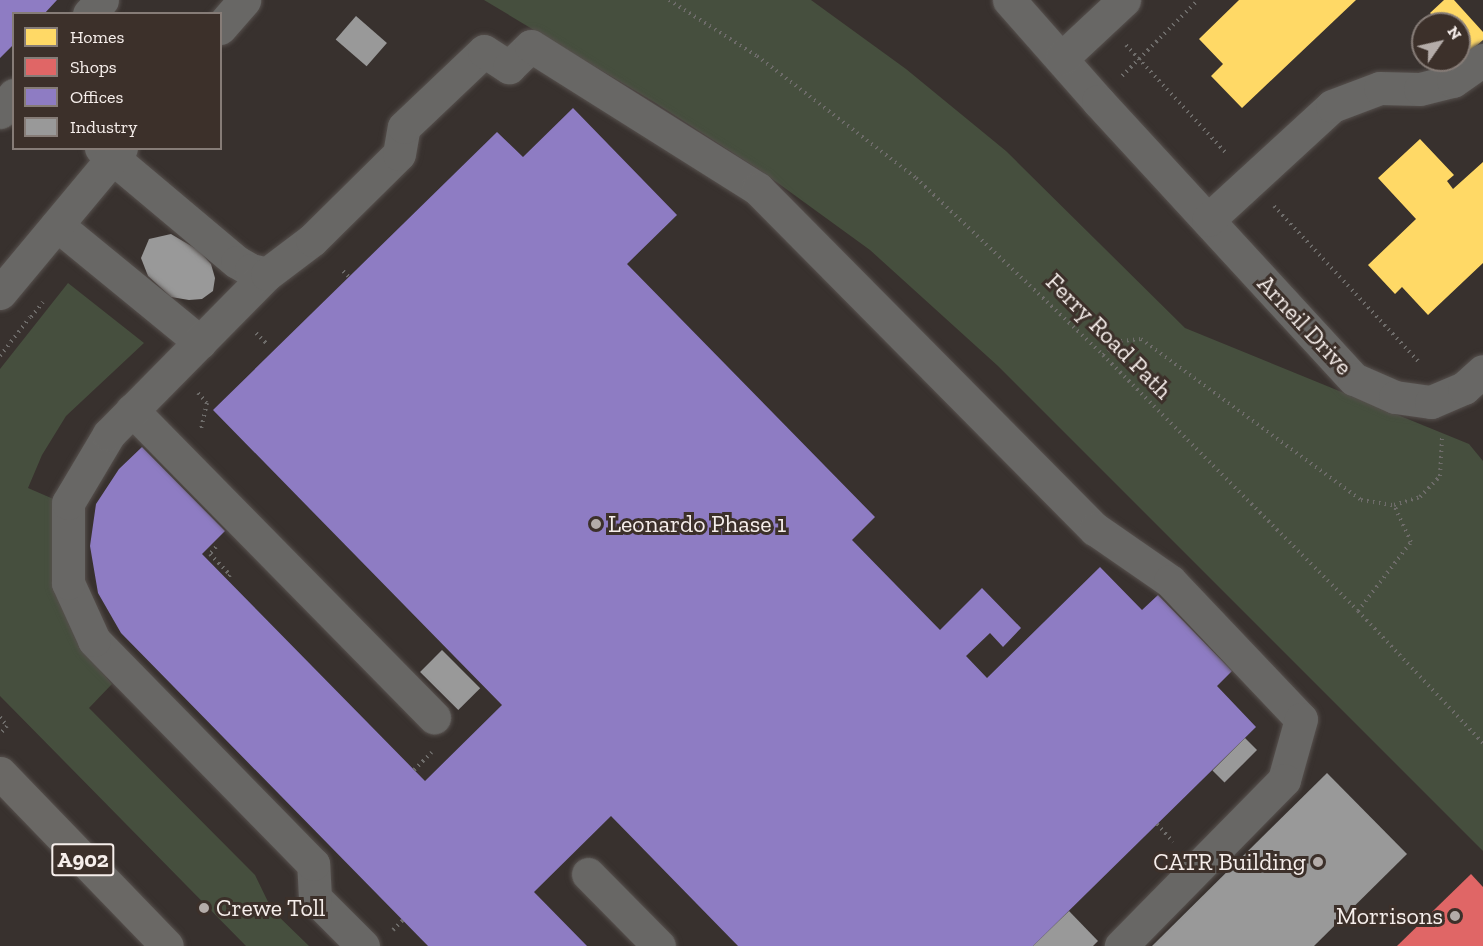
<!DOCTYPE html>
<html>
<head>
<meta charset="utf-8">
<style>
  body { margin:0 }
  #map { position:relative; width:1483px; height:946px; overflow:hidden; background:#38312e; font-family:"Zilla Slab",serif }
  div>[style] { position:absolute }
  .green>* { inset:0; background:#464f3e }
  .homes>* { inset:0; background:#ffd966 }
  .shops>* { inset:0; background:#e06666 }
  .offices>* { inset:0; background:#8e7cc3 }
  .industry>* { inset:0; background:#999; transform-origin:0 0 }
  .path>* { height:4px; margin-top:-2px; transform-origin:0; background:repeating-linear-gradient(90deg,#6e6c6a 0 1.5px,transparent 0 6px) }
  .roads { filter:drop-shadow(0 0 2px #56504d) drop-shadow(0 0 2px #56504d) }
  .minor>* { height:33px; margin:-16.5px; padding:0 16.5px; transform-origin:16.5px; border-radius:16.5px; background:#686765 }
  .major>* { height:33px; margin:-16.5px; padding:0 16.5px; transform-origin:16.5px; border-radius:16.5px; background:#6a6865 }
  .dots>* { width:16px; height:16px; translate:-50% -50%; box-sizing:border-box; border:3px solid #3c302a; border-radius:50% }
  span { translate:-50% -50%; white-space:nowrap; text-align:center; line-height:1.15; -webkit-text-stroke:6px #3c302a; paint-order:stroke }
  .shield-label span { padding:2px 4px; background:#3c302a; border:2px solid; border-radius:4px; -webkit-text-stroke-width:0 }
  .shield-label { font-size:22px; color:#f6eeeb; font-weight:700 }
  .street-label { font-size:24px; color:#f6eeeb }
  .poi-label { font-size:24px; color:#f6eeeb }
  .left { translate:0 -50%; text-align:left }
  .right { translate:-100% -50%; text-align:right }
  .legend { position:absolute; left:12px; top:12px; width:210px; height:138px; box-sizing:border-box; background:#3c302a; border:2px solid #867c77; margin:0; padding:8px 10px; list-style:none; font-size:18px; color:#f6eeeb }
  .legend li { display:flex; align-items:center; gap:12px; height:30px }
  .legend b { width:30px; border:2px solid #867c77 }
  .north { position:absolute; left:1411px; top:12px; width:60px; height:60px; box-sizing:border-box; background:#3c302a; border:2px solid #867c77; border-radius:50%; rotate:56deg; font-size:16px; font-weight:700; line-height:24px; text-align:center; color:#f6eeeb }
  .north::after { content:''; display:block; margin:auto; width:21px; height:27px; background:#b4aca9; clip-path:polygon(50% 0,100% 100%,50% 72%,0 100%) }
</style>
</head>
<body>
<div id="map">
  <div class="green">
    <div style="clip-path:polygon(484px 0,811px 0,906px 69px,1006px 151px,1185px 328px,1469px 444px,1483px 461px,1483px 851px,998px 366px,870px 250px,764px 173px,654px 102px)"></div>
    <div style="clip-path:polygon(68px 283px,144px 343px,66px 416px,42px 455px,28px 488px,58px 501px,82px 649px,112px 684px,89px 708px,255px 875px,272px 910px,309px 946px,246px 946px,0 696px,0 369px)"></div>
  </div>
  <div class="homes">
    <div style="clip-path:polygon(1239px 0,1356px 0,1242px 108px,1211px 76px,1223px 64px,1199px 39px)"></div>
    <div style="clip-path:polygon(1444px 0,1454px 0,1483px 32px,1483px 40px,1467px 54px,1459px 45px,1459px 24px,1440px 24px,1430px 13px)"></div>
    <div style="clip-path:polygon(1420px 139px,1454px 175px,1447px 181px,1453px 189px,1483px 162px,1483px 263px,1428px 315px,1402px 287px,1395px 294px,1368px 265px,1416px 219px,1378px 178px)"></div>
  </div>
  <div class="shops">
    <div style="clip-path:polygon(1471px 874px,1483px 887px,1483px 946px,1397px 946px)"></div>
  </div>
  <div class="offices">
    <div style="clip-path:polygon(0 0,57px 0,44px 14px,14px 14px,14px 44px,0 58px)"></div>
    <div style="clip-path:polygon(573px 108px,677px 215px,627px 264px,875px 517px,852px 540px,940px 630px,982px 588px,1021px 628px,1003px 647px,990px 633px,966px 656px,987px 678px,1100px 567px,1142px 610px,1158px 595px,1232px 671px,1217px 686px,1256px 727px,1033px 946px,738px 946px,611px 816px,534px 892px,587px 946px,428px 946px,121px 633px,98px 593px,90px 546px,96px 504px,119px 469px,142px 447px,225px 531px,202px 554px,425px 781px,502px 705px,213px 410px,497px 132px,523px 157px)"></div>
  </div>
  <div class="industry">
    <div style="left:356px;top:16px;width:41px;height:31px;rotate:41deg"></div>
    <div style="clip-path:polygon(171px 234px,198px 250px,211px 264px,215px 278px,213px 291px,202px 299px,189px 300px,171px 297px,148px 276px,141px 258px,149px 239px)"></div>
    <div style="left:442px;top:650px;width:54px;height:31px;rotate:45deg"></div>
    <div style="left:1245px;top:738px;width:17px;height:46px;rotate:45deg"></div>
    <div style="clip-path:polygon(1327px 773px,1407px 854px,1314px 946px,1152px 946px)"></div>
    <div style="clip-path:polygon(1069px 911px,1098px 941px,1093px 946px,1033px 946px)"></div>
  </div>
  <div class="path">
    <div style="left:669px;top:0;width:104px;rotate:32.5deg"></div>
    <div style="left:757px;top:56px;width:200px;rotate:37.5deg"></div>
    <div style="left:916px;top:178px;width:257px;rotate:43.4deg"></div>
    <div style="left:1103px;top:355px;width:361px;rotate:45.1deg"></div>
    <div style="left:1358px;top:611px;width:182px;rotate:46.6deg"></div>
    <div style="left:1126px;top:45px;width:149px;rotate:47.2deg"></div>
    <div style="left:1122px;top:76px;width:107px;rotate:-45deg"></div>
    <div style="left:1274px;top:206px;width:214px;rotate:47.1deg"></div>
    <div style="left:343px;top:271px;width:8px;rotate:45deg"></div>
    <div style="left:31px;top:317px;width:19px;rotate:-51deg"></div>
    <div style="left:256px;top:333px;width:14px;rotate:45deg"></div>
    <div style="left:1103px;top:355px;width:23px;rotate:-38deg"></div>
    <div style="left:1121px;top:341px;width:20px;rotate:-6deg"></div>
    <div style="left:1141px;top:339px;width:273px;rotate:36.2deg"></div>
    <div style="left:1361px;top:500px;width:33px;rotate:9deg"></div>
    <div style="left:1394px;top:505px;width:27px;rotate:-17deg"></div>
    <div style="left:1420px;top:497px;width:29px;rotate:-46deg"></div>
    <div style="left:1440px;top:476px;width:39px;rotate:-87deg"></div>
    <div style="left:0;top:356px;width:49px;rotate:-52.4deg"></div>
    <div style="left:198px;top:393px;width:13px;rotate:48deg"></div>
    <div style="left:207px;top:403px;width:26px;rotate:103deg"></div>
    <div style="left:216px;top:547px;width:9px;rotate:131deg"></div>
    <div style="left:210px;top:554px;width:29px;rotate:46deg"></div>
    <div style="left:230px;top:575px;width:5px;rotate:127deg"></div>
    <div style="left:1358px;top:611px;width:87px;rotate:-52.5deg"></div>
    <div style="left:1411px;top:542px;width:41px;rotate:-114.7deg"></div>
    <div style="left:0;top:717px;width:11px;rotate:52deg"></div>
    <div style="left:7px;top:726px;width:11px;rotate:131deg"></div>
    <div style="left:414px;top:770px;width:25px;rotate:-45deg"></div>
    <div style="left:1157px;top:824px;width:24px;rotate:48deg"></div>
    <div style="left:393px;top:930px;width:14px;rotate:-45deg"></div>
  </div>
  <div class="roads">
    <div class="minor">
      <div style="left:1009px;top:0;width:135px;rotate:48.6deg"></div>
      <div style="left:1098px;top:101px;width:378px;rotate:47.4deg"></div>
      <div style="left:1354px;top:379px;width:45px;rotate:23.7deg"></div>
      <div style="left:1395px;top:397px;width:36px;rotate:8deg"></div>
      <div style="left:1431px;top:402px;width:36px;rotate:-23deg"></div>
      <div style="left:1464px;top:388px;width:25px;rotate:-42deg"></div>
      <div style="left:89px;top:14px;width:19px;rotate:-47deg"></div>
      <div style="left:220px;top:28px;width:37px;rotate:-49deg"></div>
      <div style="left:1062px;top:58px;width:85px;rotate:-43.1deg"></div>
      <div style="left:0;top:112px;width:22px;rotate:-51deg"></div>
      <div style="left:101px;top:148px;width:177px;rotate:40deg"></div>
      <div style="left:237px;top:262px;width:16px;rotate:30deg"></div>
      <div style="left:251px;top:270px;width:16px;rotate:14deg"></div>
      <div style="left:1208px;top:220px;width:168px;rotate:-42.6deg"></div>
      <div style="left:1332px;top:106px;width:51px;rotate:-20.6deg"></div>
      <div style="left:1380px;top:88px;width:40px;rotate:1.4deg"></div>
      <div style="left:1420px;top:89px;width:34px;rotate:-14deg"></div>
      <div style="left:1453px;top:81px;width:37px;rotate:-35deg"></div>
      <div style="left:57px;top:225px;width:185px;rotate:39.3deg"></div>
      <div style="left:0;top:293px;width:189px;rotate:-50.2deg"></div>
      <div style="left:132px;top:410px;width:431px;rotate:45.5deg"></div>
      <div style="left:588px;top:874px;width:101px;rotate:45.4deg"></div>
      <div style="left:363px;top:946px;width:68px;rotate:-135deg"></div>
      <div style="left:315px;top:898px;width:34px;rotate:-93deg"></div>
      <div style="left:313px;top:864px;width:313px;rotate:-134.4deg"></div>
      <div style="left:94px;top:640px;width:63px;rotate:-114.5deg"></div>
      <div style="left:68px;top:583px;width:80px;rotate:-90deg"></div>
      <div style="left:68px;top:503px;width:80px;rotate:-59.3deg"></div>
      <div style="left:109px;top:434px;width:225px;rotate:-45.4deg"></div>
      <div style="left:267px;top:274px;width:56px;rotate:-37.1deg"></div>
      <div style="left:312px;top:240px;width:122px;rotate:-44.7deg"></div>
      <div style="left:399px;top:154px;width:27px;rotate:-80deg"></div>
      <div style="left:404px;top:127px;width:110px;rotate:-43.5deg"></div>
      <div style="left:484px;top:51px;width:30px;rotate:33deg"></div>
      <div style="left:509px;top:67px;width:30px;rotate:-44deg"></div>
      <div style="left:531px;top:46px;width:268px;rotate:32.2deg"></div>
      <div style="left:758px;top:189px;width:479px;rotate:45.3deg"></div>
      <div style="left:1095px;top:529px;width:91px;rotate:34.7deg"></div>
      <div style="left:1170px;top:581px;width:190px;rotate:46.5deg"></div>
      <div style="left:1301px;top:719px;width:63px;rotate:105.6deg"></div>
      <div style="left:1284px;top:780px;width:233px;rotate:134.5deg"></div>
    </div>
    <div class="major">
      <div style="left:0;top:773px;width:240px;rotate:46deg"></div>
    </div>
  </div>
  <div class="dots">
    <div style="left:596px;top:524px;background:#b4aca9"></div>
    <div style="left:1318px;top:862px;background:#b4aca9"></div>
    <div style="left:204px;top:908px;background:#b4aca9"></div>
    <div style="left:1455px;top:916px;background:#b4aca9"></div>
  </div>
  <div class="shield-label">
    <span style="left:83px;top:860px">A902</span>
  </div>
  <div class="street-label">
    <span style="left:1305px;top:325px;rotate:47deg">Arneil Drive</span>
    <span style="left:1109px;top:336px;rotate:45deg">Ferry Road Path</span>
  </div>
  <div class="poi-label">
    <span class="left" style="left:608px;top:524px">Leonardo Phase 1</span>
    <span class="right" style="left:1306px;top:862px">CATR Building</span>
    <span class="left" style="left:216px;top:908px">Crewe Toll</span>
    <span class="right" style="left:1443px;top:916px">Morrisons</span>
  </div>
  <ul class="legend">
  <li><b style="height:16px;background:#ffd966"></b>Homes</li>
  <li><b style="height:16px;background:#e06666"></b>Shops</li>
  <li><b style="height:16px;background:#8e7cc3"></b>Offices</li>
  <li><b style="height:16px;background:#999"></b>Industry</li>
  </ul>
  <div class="north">N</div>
</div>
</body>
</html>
